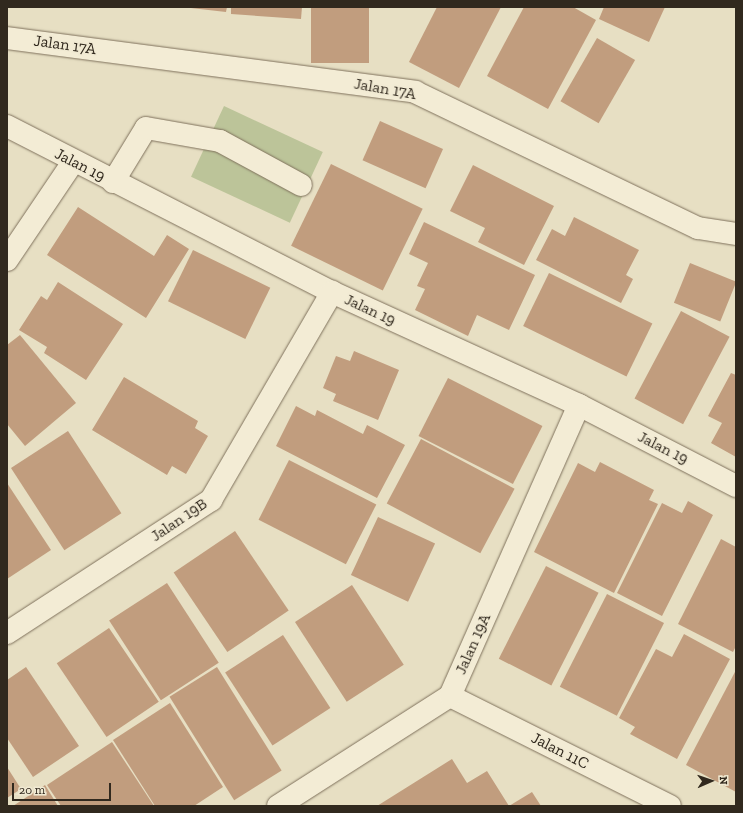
<!DOCTYPE html>
<html>
<head>
<meta charset="utf-8">
<style>
  body { margin:0 }
  #map { position:relative; width:743px; height:813px; overflow:hidden; background:#e7dfc3; font-family:"Zilla Slab",serif }
  div>[style] { position:absolute }
  .green>* { inset:0; background:#bcc499; transform-origin:0 0 }
  .building>* { inset:0; background:#c19d7e; transform-origin:0 0 }
  .roads { filter:drop-shadow(0 0 1px #7f715c) drop-shadow(0 0 1px #7f715c) }
  .minor>* { height:22px; margin:-11px; padding:0 11px; transform-origin:11px; border-radius:11px; background:#f3ecd5 }
  span { translate:-50% -50%; white-space:nowrap; text-align:center; line-height:1.15; -webkit-text-stroke:3px #f0e9d2; paint-order:stroke }
  .street-label { font-size:16px; color:#31291e }
  .frame { position:absolute; inset:0; border:8px solid #31291e; pointer-events:none }
  .north { position:absolute; left:691px; top:761px; width:40px; height:40px; -webkit-text-stroke:3px #f0e9d2; paint-order:stroke; rotate:88deg; font-size:11px; font-weight:700; line-height:16px; text-align:center; color:#31291e }
  .north::after { content:''; display:block; margin:auto; width:14px; height:18px; background:#31291e; clip-path:polygon(50% 0,100% 100%,50% 72%,0 100%) }
  .scale { position:absolute; left:12px; top:783px; width:99px; height:18px; box-sizing:border-box; border:2px solid #31291e; border-top:0; padding-left:5px; font-size:12px; line-height:14px; white-space:nowrap; color:#31291e; -webkit-text-stroke:3px #f0e9d2; paint-order:stroke }
</style>
</head>
<body>
<div id="map">
  <div class="green">
    <div style="left:224px;top:106px;width:109px;height:78px;rotate:25deg"></div>
  </div>
  <div class="building">
    <div style="clip-path:polygon(182px 7px,227px 7px,226px 12px)"></div>
    <div style="clip-path:polygon(231px 7px,302px 7px,301px 19px,231px 14px)"></div>
    <div style="left:311px;top:7px;width:58px;height:56px"></div>
    <div style="clip-path:polygon(437px 7px,501px 7px,459px 88px,409px 62px)"></div>
    <div style="clip-path:polygon(524px 7px,573px 7px,596px 20px,548px 109px,487px 76px)"></div>
    <div style="clip-path:polygon(604px 7px,665px 7px,649px 42px,599px 19px)"></div>
    <div style="left:597px;top:38px;width:44px;height:73px;rotate:30deg"></div>
    <div style="left:380px;top:121px;width:69px;height:43px;rotate:24deg"></div>
    <div style="left:331px;top:164px;width:102px;height:91px;rotate:26deg"></div>
    <div style="clip-path:polygon(473px 165px,554px 206px,524px 265px,478px 242px,485px 228px,450px 211px)"></div>
    <div style="clip-path:polygon(78px 207px,154px 256px,167px 235px,189px 249px,146px 318px,47px 255px)"></div>
    <div style="clip-path:polygon(574px 217px,639px 250px,626px 275px,633px 279px,621px 303px,536px 260px,552px 229px,565px 236px)"></div>
    <div style="clip-path:polygon(424px 222px,535px 275px,509px 330px,477px 315px,468px 336px,415px 310px,425px 289px,417px 286px,428px 263px,409px 254px)"></div>
    <div style="left:193px;top:250px;width:86px;height:57px;rotate:26deg"></div>
    <div style="left:690px;top:263px;width:50px;height:43px;rotate:22deg"></div>
    <div style="left:549px;top:273px;width:115px;height:59px;rotate:26deg"></div>
    <div style="clip-path:polygon(58px 282px,123px 324px,86px 380px,44px 353px,47px 347px,19px 330px,41px 296px,47px 300px)"></div>
    <div style="left:681px;top:311px;width:55px;height:99px;rotate:28deg"></div>
    <div style="clip-path:polygon(20px 335px,76px 403px,25px 446px,7px 424px,7px 345px)"></div>
    <div style="clip-path:polygon(354px 351px,399px 370px,378px 420px,333px 401px,336px 394px,323px 388px,336px 356px,350px 361px)"></div>
    <div style="clip-path:polygon(731px 373px,736px 375px,736px 457px,711px 443px,722px 423px,708px 416px)"></div>
    <div style="clip-path:polygon(124px 377px,198px 421px,195px 428px,208px 436px,186px 474px,172px 466px,167px 475px,92px 430px)"></div>
    <div style="left:448px;top:378px;width:106px;height:65px;rotate:27deg"></div>
    <div style="clip-path:polygon(296px 406px,315px 416px,317px 410px,363px 434px,367px 425px,405px 445px,377px 498px,276px 446px)"></div>
    <div style="left:68px;top:431px;width:98px;height:68px;rotate:57deg"></div>
    <div style="left:421px;top:439px;width:106px;height:73px;rotate:28deg"></div>
    <div style="left:289px;top:460px;width:98px;height:67px;rotate:27deg"></div>
    <div style="clip-path:polygon(600px 462px,654px 490px,649px 500px,658px 504px,614px 593px,534px 552px,578px 463px,595px 472px)"></div>
    <div style="clip-path:polygon(7px 483px,51px 550px,7px 579px)"></div>
    <div style="clip-path:polygon(688px 501px,713px 515px,662px 616px,617px 593px,662px 503px,682px 513px)"></div>
    <div style="left:378px;top:517px;width:63px;height:64px;rotate:25deg"></div>
    <div style="left:235px;top:531px;width:96px;height:74px;rotate:56deg"></div>
    <div style="clip-path:polygon(721px 539px,736px 547px,736px 646px,733px 652px,678px 624px)"></div>
    <div style="left:546px;top:566px;width:59px;height:104px;rotate:27deg"></div>
    <div style="left:167px;top:583px;width:95px;height:69px;rotate:57deg"></div>
    <div style="left:352px;top:585px;width:95px;height:68px;rotate:57deg"></div>
    <div style="left:607px;top:594px;width:64px;height:104px;rotate:27deg"></div>
    <div style="left:109px;top:628px;width:89px;height:63px;rotate:56deg"></div>
    <div style="clip-path:polygon(684px 634px,730px 659px,677px 759px,630px 734px,635px 727px,619px 718px,656px 649px,672px 657px)"></div>
    <div style="left:283px;top:635px;width:87px;height:69px;rotate:57deg"></div>
    <div style="clip-path:polygon(26px 667px,79px 746px,33px 777px,7px 738px,7px 680px)"></div>
    <div style="left:217px;top:667px;width:122px;height:56px;rotate:58deg"></div>
    <div style="clip-path:polygon(736px 670px,736px 792px,686px 765px)"></div>
    <div style="clip-path:polygon(170px 703px,223px 787px,194px 806px,155px 806px,113px 740px)"></div>
    <div style="clip-path:polygon(112px 742px,154px 806px,61px 806px,47px 785px)"></div>
    <div style="clip-path:polygon(452px 759px,467px 783px,487px 771px,509px 806px,377px 806px)"></div>
    <div style="clip-path:polygon(7px 767px,21px 789px,7px 798px)"></div>
    <div style="clip-path:polygon(45px 785px,58px 806px,13px 806px)"></div>
    <div style="clip-path:polygon(532px 792px,541px 806px,509px 806px)"></div>
  </div>
  <div class="roads">
    <div class="minor">
      <div style="left:7px;top:38px;width:412px;rotate:7.5deg"></div>
      <div style="left:415px;top:92px;width:314px;rotate:25.7deg"></div>
      <div style="left:698px;top:228px;width:38px;rotate:9deg"></div>
      <div style="left:7px;top:126px;width:365px;rotate:27.1deg"></div>
      <div style="left:332px;top:292px;width:272px;rotate:24.6deg"></div>
      <div style="left:579px;top:405px;width:177px;rotate:27.3deg"></div>
      <div style="left:113px;top:182px;width:63px;rotate:-58.6deg"></div>
      <div style="left:146px;top:128px;width:75px;rotate:10deg"></div>
      <div style="left:220px;top:141px;width:92px;rotate:28.5deg"></div>
      <div style="left:7px;top:260px;width:118px;rotate:-56deg"></div>
      <div style="left:7px;top:633px;width:244px;rotate:-33.1deg"></div>
      <div style="left:211px;top:500px;width:241px;rotate:-59.8deg"></div>
      <div style="left:450px;top:696px;width:246px;rotate:26.6deg"></div>
      <div style="left:278px;top:806px;width:204px;rotate:-32.6deg"></div>
      <div style="left:450px;top:696px;width:318px;rotate:-66.1deg"></div>
    </div>
  </div>
  <div class="street-label">
    <span style="left:65px;top:45px;rotate:8deg">Jalan 17A</span>
    <span style="left:385px;top:89px;rotate:10deg">Jalan 17A</span>
    <span style="left:80px;top:165px;rotate:27deg">Jalan 19</span>
    <span style="left:370px;top:310px;rotate:25deg">Jalan 19</span>
    <span style="left:663px;top:448px;rotate:27deg">Jalan 19</span>
    <span style="left:179px;top:520px;rotate:-34deg">Jalan 19B</span>
    <span style="left:473px;top:644px;rotate:-66deg">Jalan 19A</span>
    <span style="left:560px;top:751px;rotate:27deg">Jalan 11C</span>
  </div>
  <div class="frame"></div>
  <div class="north">N</div>
  <div class="scale">20 m</div>
</div>
</body>
</html>
